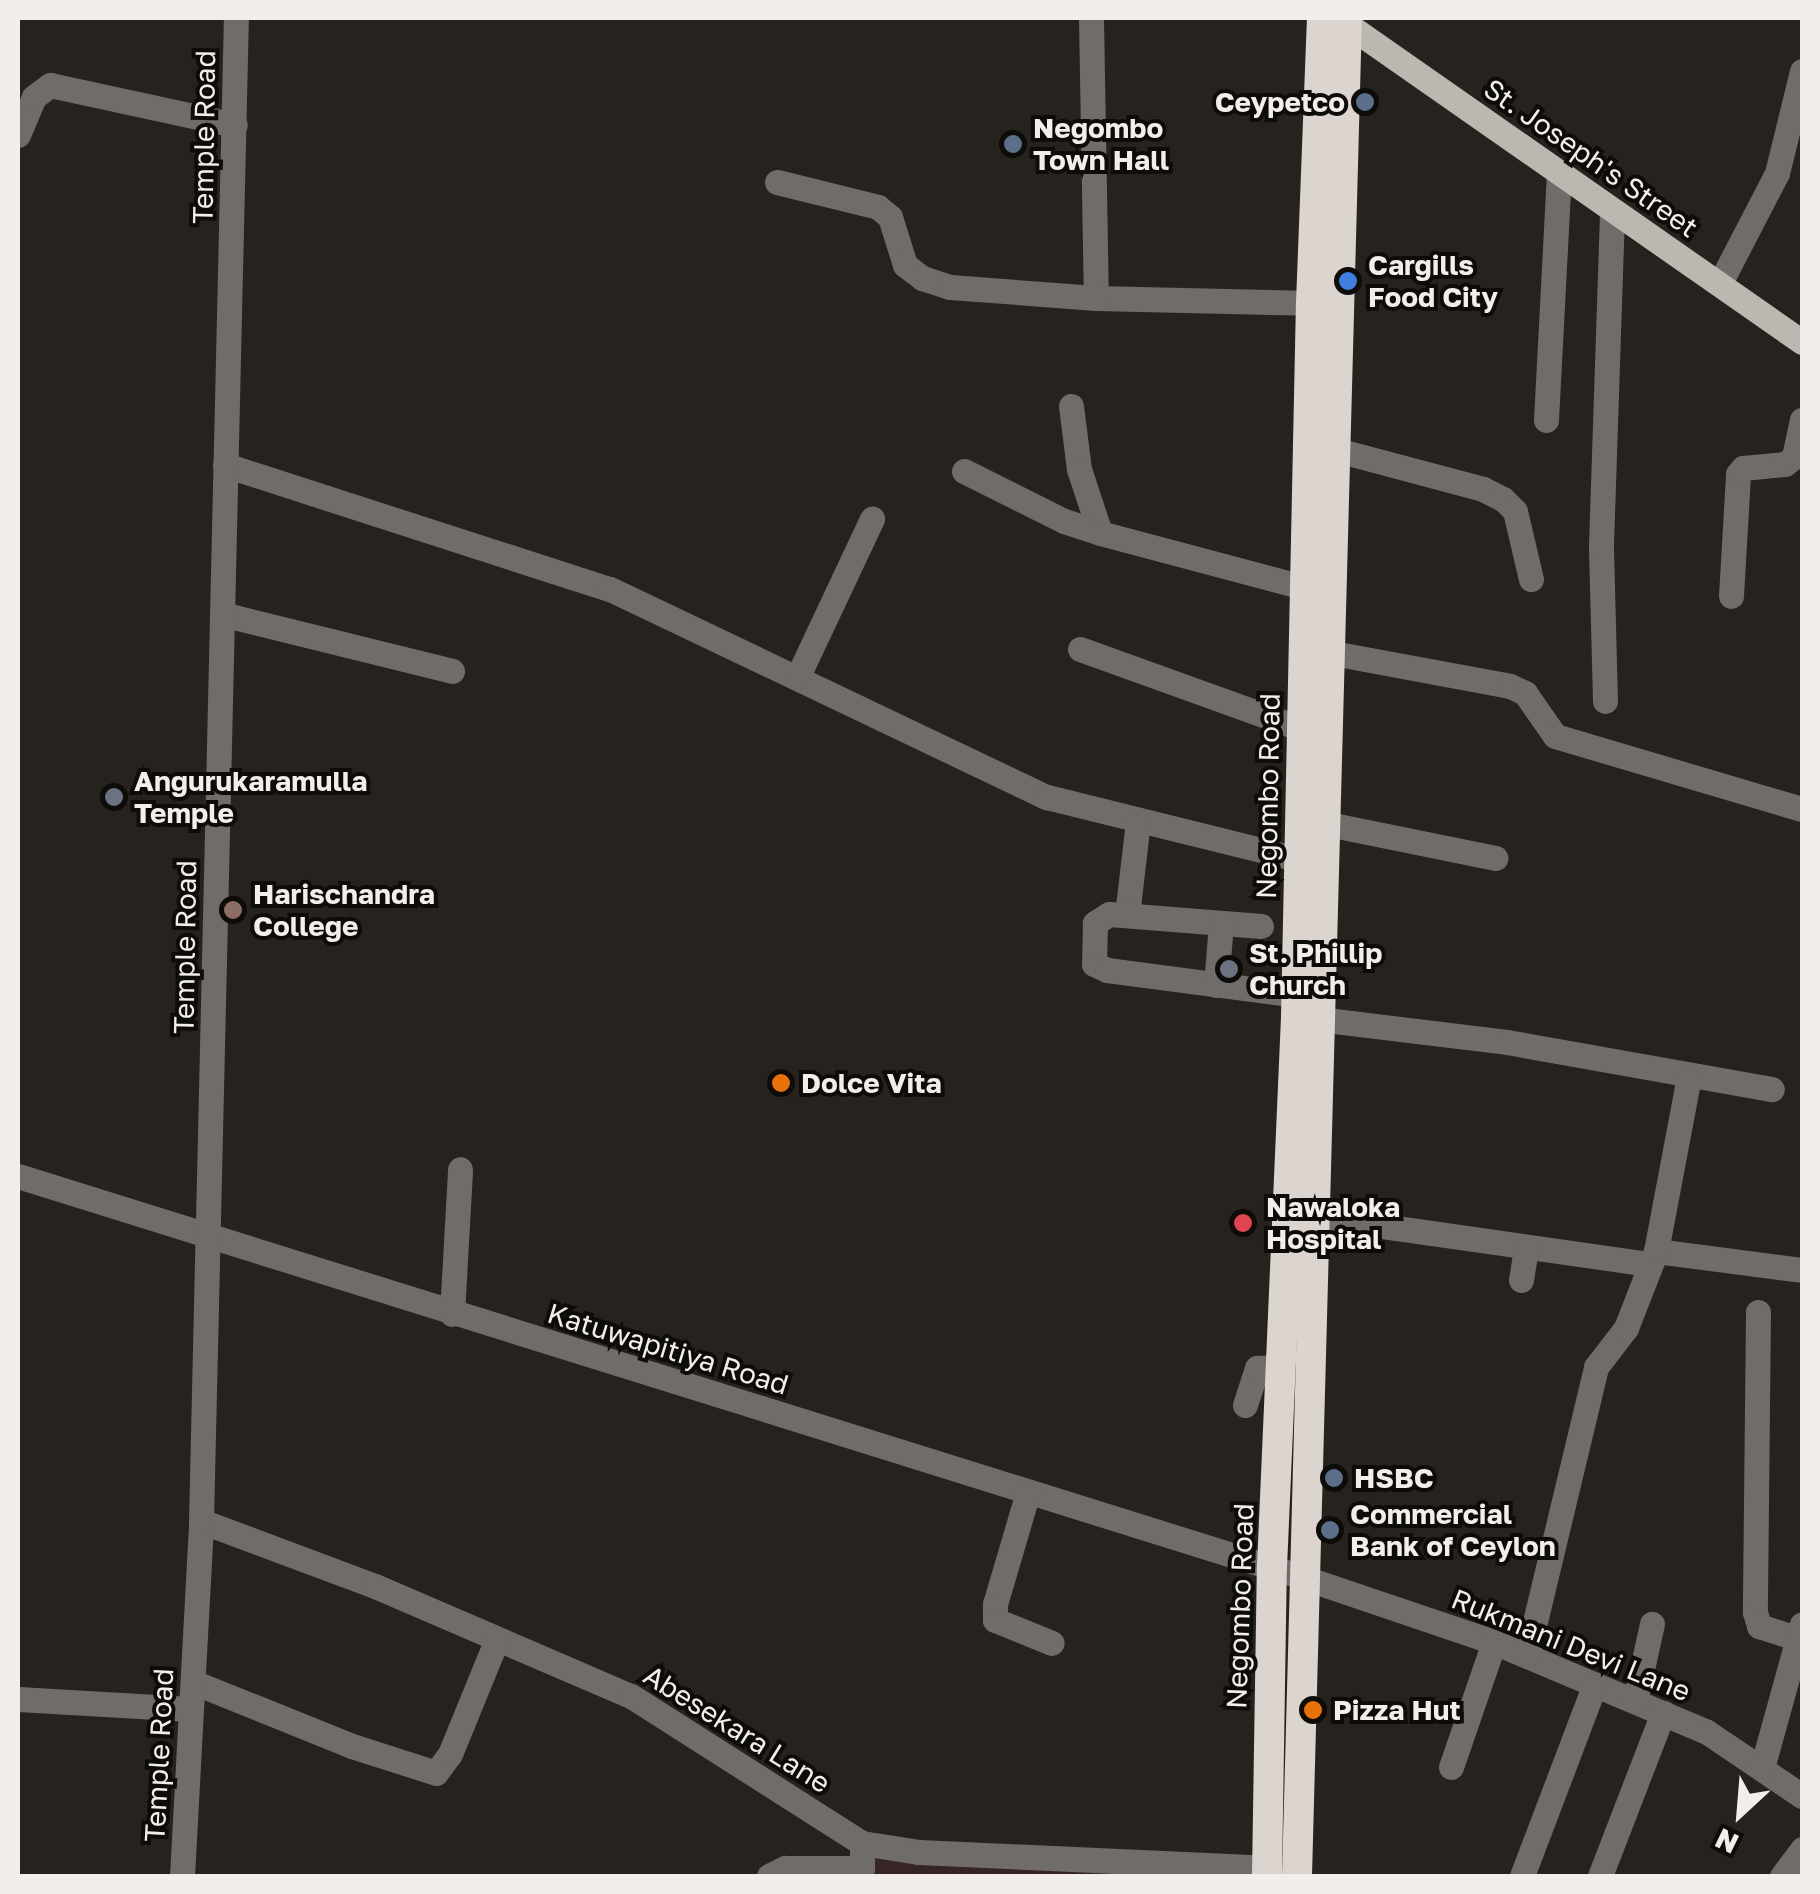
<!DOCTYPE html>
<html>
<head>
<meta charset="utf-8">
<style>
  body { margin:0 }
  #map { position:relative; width:1820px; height:1894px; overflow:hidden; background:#26221d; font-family:"Golos Text",sans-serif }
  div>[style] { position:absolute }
  .medical>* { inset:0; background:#372426 }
  .minor>* { height:25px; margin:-12.5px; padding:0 12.5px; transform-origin:12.5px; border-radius:12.5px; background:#6f6c6a }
  .major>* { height:25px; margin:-12.5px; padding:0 12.5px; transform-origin:12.5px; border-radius:12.5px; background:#bdb7b2 }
  .highway>* { height:30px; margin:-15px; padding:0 15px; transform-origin:15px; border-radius:15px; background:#dcd4cf }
  .dots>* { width:28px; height:28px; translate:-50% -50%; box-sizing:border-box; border:5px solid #0d0c09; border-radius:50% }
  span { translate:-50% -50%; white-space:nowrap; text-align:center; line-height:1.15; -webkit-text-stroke:8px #0d0c09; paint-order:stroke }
  .poi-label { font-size:28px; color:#f2efeb; font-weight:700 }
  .right { translate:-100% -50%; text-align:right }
  .left { translate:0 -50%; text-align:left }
  .street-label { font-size:28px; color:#f2efeb }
  .frame { position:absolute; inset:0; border:20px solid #f2efeb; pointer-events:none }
  .north { position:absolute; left:1690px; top:1764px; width:100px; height:100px; -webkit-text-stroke:8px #0d0c09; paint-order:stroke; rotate:206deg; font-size:28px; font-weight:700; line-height:40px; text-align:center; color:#f2efeb }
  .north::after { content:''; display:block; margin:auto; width:35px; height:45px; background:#f2efeb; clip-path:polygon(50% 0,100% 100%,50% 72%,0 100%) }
</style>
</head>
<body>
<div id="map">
  <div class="medical">
    <div style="clip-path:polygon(862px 1843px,1266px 1876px,769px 1876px,862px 1868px)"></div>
  </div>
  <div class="minor">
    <div style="left:1091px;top:18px;width:280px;rotate:89deg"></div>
    <div style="left:1096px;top:298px;width:215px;rotate:1.3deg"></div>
    <div style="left:18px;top:135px;width:41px;rotate:-67.2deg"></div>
    <div style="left:34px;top:97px;width:20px;rotate:-37deg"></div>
    <div style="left:50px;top:85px;width:189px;rotate:12.2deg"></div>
    <div style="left:777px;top:182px;width:104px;rotate:13.9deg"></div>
    <div style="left:878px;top:207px;width:16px;rotate:40deg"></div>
    <div style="left:890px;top:217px;width:50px;rotate:72.6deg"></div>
    <div style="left:905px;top:265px;width:21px;rotate:37deg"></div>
    <div style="left:922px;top:278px;width:29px;rotate:18deg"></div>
    <div style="left:950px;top:287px;width:146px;rotate:4.3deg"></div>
    <div style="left:1720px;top:283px;width:124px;rotate:-62.6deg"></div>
    <div style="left:1777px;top:173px;width:105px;rotate:-76.2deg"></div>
    <div style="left:1071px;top:406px;width:64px;rotate:82.8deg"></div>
    <div style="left:1079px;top:469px;width:67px;rotate:71.8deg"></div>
    <div style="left:1546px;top:420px;width:245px;rotate:-87deg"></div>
    <div style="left:1333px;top:449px;width:155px;rotate:14.9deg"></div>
    <div style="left:1483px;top:489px;width:22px;rotate:27deg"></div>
    <div style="left:1503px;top:499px;width:17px;rotate:45deg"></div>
    <div style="left:1515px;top:511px;width:70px;rotate:76.8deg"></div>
    <div style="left:225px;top:465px;width:404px;rotate:17.9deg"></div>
    <div style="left:610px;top:589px;width:484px;rotate:25.5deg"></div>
    <div style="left:1047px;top:797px;width:278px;rotate:13.9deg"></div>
    <div style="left:964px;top:471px;width:112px;rotate:26.6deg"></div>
    <div style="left:1064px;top:521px;width:38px;rotate:18deg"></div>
    <div style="left:1100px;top:533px;width:213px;rotate:14.9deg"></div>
    <div style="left:1731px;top:596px;width:122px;rotate:-86.7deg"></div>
    <div style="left:1738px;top:474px;width:8px;rotate:-50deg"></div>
    <div style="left:1743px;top:468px;width:42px;rotate:-5.4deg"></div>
    <div style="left:1785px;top:464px;width:11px;rotate:-38deg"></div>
    <div style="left:1794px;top:457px;width:38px;rotate:-78deg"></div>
    <div style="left:222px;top:614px;width:237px;rotate:13.9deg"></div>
    <div style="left:1080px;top:649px;width:236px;rotate:19.8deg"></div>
    <div style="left:1327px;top:652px;width:186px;rotate:10.5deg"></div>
    <div style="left:1510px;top:686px;width:17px;rotate:25deg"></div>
    <div style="left:1525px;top:693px;width:52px;rotate:55.1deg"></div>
    <div style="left:1555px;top:736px;width:258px;rotate:16.5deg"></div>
    <div style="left:798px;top:676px;width:174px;rotate:-64.8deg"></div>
    <div style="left:1605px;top:701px;width:156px;rotate:-91.5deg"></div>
    <div style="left:1601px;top:545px;width:332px;rotate:-88.1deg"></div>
    <div style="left:1323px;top:823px;width:176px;rotate:11.5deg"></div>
    <div style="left:1127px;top:915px;width:94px;rotate:-83.3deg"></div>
    <div style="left:1261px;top:926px;width:152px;rotate:-175.5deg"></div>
    <div style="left:1109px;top:914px;width:17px;rotate:147deg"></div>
    <div style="left:1095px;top:923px;width:41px;rotate:91.4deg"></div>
    <div style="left:1094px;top:964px;width:14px;rotate:25deg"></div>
    <div style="left:1107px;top:970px;width:191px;rotate:7.5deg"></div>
    <div style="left:1216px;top:985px;width:62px;rotate:-85.4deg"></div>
    <div style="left:1318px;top:1019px;width:190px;rotate:6.9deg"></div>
    <div style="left:1507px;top:1042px;width:269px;rotate:10.1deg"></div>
    <div style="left:18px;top:1176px;width:1345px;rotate:17.34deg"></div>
    <div style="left:1302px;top:1577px;width:203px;rotate:18.7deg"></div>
    <div style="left:1494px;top:1642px;width:231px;rotate:22.9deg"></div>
    <div style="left:1707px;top:1732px;width:115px;rotate:34deg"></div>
    <div style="left:1312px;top:1216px;width:341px;rotate:8.1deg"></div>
    <div style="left:1656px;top:1251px;width:147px;rotate:7.4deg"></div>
    <div style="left:1521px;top:1280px;width:33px;rotate:-81deg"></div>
    <div style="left:1758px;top:1312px;width:300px;rotate:90.6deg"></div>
    <div style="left:1755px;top:1612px;width:15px;rotate:74deg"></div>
    <div style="left:1759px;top:1626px;width:42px;rotate:18deg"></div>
    <div style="left:452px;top:1314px;width:145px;rotate:-86.8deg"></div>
    <div style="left:1245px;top:1405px;width:39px;rotate:-72deg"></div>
    <div style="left:1257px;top:1368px;width:24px;rotate:-2deg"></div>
    <div style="left:1028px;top:1492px;width:117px;rotate:106.4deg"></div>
    <div style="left:995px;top:1604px;width:16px;rotate:90deg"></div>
    <div style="left:995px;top:1620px;width:61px;rotate:22deg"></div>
    <div style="left:201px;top:1521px;width:186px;rotate:20.5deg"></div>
    <div style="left:375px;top:1586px;width:279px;rotate:23.3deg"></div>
    <div style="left:631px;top:1696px;width:274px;rotate:32.5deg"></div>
    <div style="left:862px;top:1843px;width:58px;rotate:9deg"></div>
    <div style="left:919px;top:1852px;width:348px;rotate:2.6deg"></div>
    <div style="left:1527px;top:1655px;width:296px;rotate:-76.5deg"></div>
    <div style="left:1596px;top:1367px;width:49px;rotate:-52.4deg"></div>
    <div style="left:1626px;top:1328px;width:83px;rotate:-68.7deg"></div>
    <div style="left:1656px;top:1251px;width:177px;rotate:-79.3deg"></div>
    <div style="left:193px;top:1682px;width:171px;rotate:21.9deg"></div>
    <div style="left:352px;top:1746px;width:88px;rotate:17.8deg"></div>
    <div style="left:436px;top:1773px;width:24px;rotate:-54deg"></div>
    <div style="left:450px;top:1754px;width:124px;rotate:-67.8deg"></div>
    <div style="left:18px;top:1699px;width:173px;rotate:3.3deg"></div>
    <div style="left:1635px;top:1701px;width:79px;rotate:-77.6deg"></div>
    <div style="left:1451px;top:1767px;width:132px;rotate:-71deg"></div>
    <div style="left:1762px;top:1768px;width:149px;rotate:-74.5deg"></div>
    <div style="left:182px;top:1876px;width:356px;rotate:-86.9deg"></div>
    <div style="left:201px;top:1521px;width:1503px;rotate:-88.67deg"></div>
    <div style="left:769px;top:1876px;width:18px;rotate:-27deg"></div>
    <div style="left:785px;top:1868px;width:77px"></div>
    <div style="left:862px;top:1868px;width:25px;rotate:-90deg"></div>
    <div style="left:1522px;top:1876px;width:205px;rotate:-69.2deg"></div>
    <div style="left:1600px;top:1876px;width:175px;rotate:-68.9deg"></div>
    <div style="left:1782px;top:1876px;width:34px;rotate:-53deg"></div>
  </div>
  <div class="major">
    <div style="left:1338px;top:18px;width:566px;rotate:34.93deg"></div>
  </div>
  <div class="highway">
    <div style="left:1267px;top:1876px;width:309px;rotate:-89.1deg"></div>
    <div style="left:1272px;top:1567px;width:551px;rotate:-87.5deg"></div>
    <div style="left:1296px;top:1017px;width:714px;rotate:-88.8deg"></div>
    <div style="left:1311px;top:303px;width:285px;rotate:-87.8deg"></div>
    <div style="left:1297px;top:1876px;width:1859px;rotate:-88.46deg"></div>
  </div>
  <div class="dots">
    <div style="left:1365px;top:102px;background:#5c6f8a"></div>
    <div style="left:1013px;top:144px;background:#5c6f8a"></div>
    <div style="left:1348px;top:281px;background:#3f7fe0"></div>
    <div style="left:114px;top:797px;background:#6b7280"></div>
    <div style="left:233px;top:910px;background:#8d6e63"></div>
    <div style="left:1229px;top:969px;background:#6b7280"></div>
    <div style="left:781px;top:1083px;background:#e8710a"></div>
    <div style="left:1243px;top:1223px;background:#e0444e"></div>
    <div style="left:1334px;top:1478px;background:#5c6f8a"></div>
    <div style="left:1330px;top:1530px;background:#5c6f8a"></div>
    <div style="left:1313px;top:1710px;background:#e8710a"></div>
  </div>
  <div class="poi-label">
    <span class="right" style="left:1345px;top:102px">Ceypetco</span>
    <span class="left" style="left:1033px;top:144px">Negombo<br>Town Hall</span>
    <span class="left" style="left:1368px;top:281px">Cargills<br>Food City</span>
    <span class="left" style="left:134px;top:797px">Angurukaramulla<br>Temple</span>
    <span class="left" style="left:253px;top:910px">Harischandra<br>College</span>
    <span class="left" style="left:1249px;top:969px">St. Phillip<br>Church</span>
    <span class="left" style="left:801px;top:1083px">Dolce Vita</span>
    <span class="left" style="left:1266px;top:1223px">Nawaloka<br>Hospital</span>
    <span class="left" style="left:1354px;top:1478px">HSBC</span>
    <span class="left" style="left:1350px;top:1530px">Commercial<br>Bank of Ceylon</span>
    <span class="left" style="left:1333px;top:1710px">Pizza Hut</span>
  </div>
  <div class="street-label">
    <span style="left:204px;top:137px;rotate:-89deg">Temple Road</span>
    <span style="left:1591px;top:158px;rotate:35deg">St. Joseph's Street</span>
    <span style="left:1268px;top:796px;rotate:-89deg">Negombo Road</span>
    <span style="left:185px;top:947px;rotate:-89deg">Temple Road</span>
    <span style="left:668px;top:1349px;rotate:17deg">Katuwapitiya Road</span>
    <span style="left:1240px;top:1606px;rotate:-88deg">Negombo Road</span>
    <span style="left:1571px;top:1645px;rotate:22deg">Rukmani Devi Lane</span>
    <span style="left:737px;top:1729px;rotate:32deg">Abesekara Lane</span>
    <span style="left:159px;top:1755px;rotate:-87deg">Temple Road</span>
  </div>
  <div class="frame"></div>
  <div class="north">N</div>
</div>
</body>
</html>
